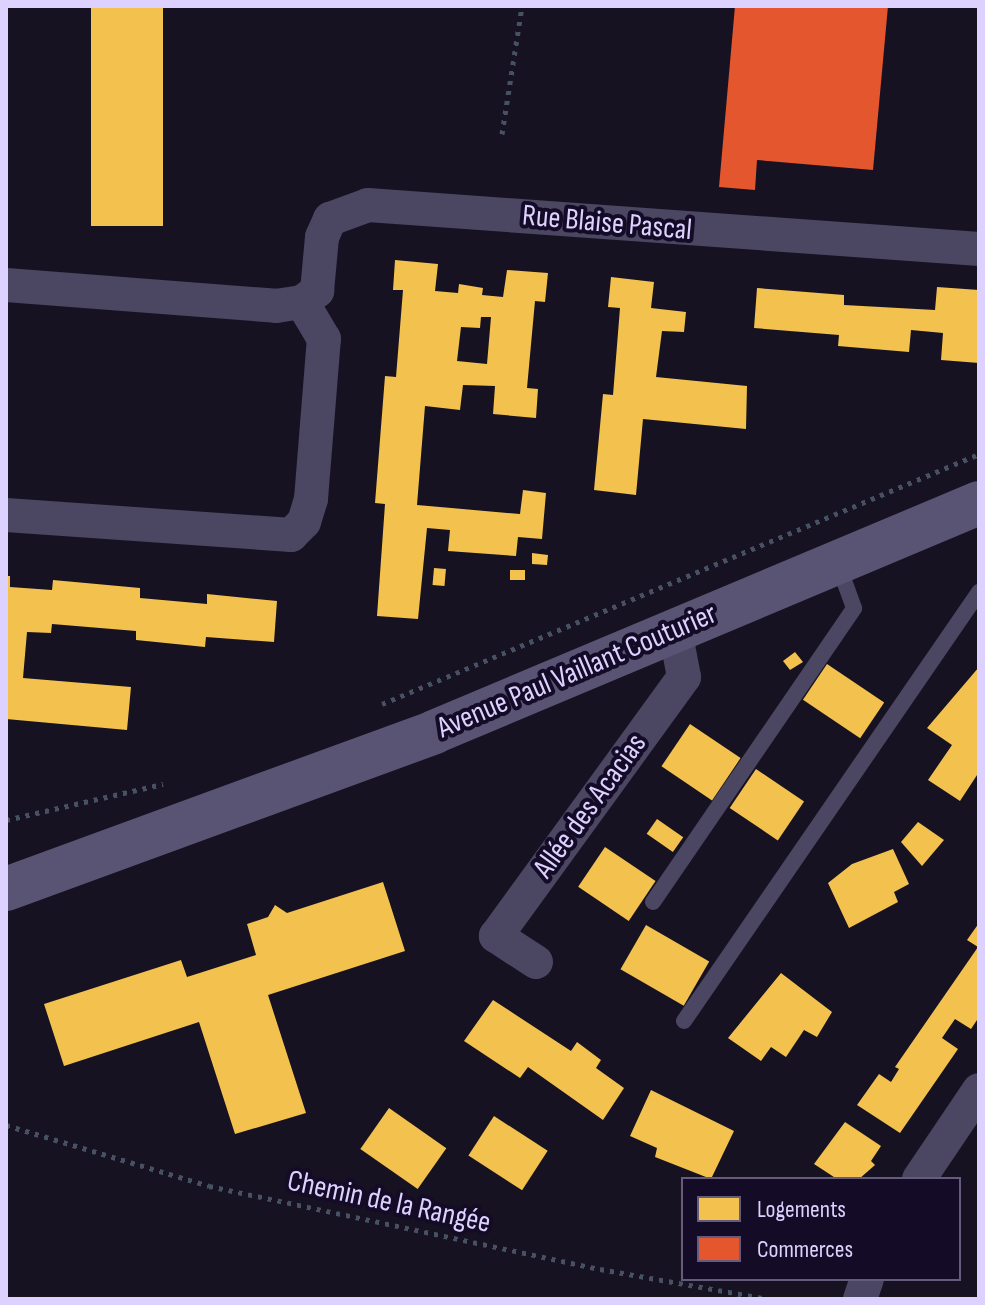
<!DOCTYPE html>
<html>
<head>
<meta charset="utf-8">
<style>
  body { margin:0 }
  #map { position:relative; width:985px; height:1305px; overflow:hidden; background:#171221; font-family:"Sofia Sans Condensed",sans-serif }
  div>[style] { position:absolute }
  .homes>* { inset:0; background:#f2c14e; transform-origin:0 0 }
  .shops>* { inset:0; background:#e4572e }
  .path>* { height:5px; margin-top:-2.5px; transform-origin:0; background:repeating-linear-gradient(90deg,#465264 0 4px,transparent 0 10px) }
  .lane>* { height:16px; margin:-8px; padding:0 8px; transform-origin:8px; border-radius:8px; background:#4b4662 }
  .street>* { height:34px; margin:-17px; padding:0 17px; transform-origin:17px; border-radius:17px; background:#4b4662 }
  .secondary>* { height:44px; margin:-22px; padding:0 22px; transform-origin:22px; border-radius:22px; background:#595374 }
  span { translate:-50% -50%; white-space:nowrap; text-align:center; line-height:1.15; -webkit-text-stroke:8px #140c27; paint-order:stroke }
  .street-label { font-size:30px; color:#ddd2ff }
  .frame { position:absolute; inset:0; border:8px solid #ddd2ff; pointer-events:none }
  .legend { position:absolute; left:681px; top:1177px; width:280px; height:104px; box-sizing:border-box; background:#140c27; border:2px solid #645b7d; margin:0; padding:10px 14px; list-style:none; font-size:24px; color:#ddd2ff }
  .legend li { display:flex; align-items:center; gap:16px; height:40px }
  .legend b { width:40px; border:2px solid #645b7d }
</style>
</head>
<body>
<div id="map">
  <div class="homes">
    <div style="left:91px;top:6px;width:72px;height:220px"></div>
    <div style="clip-path:polygon(evenodd,395px 260px,438px 264px,435px 291px,458px 293px,459px 284px,483px 288px,482px 295px,503px 297px,507px 270px,548px 273px,545px 302px,535px 301px,527px 388px,538px 389px,536px 418px,493px 414px,495px 386px,463px 385px,460px 410px,425px 406px,417px 505px,520px 514px,523px 490px,546px 493px,542px 539px,518px 537px,516px 556px,448px 551px,450px 530px,427px 528px,418px 619px,377px 616px,385px 504px,375px 503px,385px 376px,396px 377px,403px 290px,393px 290px,395px 260px,481px 317px,491px 317px,487px 364px,457px 361px,461px 327px,480px 328px,481px 317px)"></div>
    <div style="clip-path:polygon(611px 277px,654px 282px,651px 308px,686px 312px,684px 332px,662px 331px,656px 377px,747px 386px,746px 429px,643px 419px,636px 495px,594px 490px,603px 394px,613px 395px,620px 308px,608px 307px)"></div>
    <div style="clip-path:polygon(937px 287px,979px 290px,979px 363px,941px 360px,943px 333px,911px 330px,909px 352px,838px 346px,839px 335px,754px 328px,757px 288px,844px 295px,844px 305px,935px 310px)"></div>
    <div style="clip-path:polygon(532px 553px,548px 555px,547px 565px,532px 564px)"></div>
    <div style="left:434px;top:568px;width:12px;height:17px;rotate:5deg"></div>
    <div style="left:525px;top:570px;width:10px;height:15px;rotate:90deg"></div>
    <div style="clip-path:polygon(6px 576px,10px 576px,10px 587px,52px 590px,53px 580px,140px 588px,140px 598px,207px 604px,207px 594px,277px 601px,274px 642px,206px 637px,205px 647px,136px 640px,136px 631px,52px 624px,51px 633px,27px 632px,23px 678px,131px 687px,127px 730px,6px 719px)"></div>
    <div style="clip-path:polygon(795px 652px,803px 662px,790px 670px,783px 661px)"></div>
    <div style="left:827px;top:664px;width:69px;height:43px;rotate:34deg"></div>
    <div style="clip-path:polygon(979px 667px,979px 772px,960px 801px,928px 780px,952px 745px,927px 728px)"></div>
    <div style="left:690px;top:724px;width:61px;height:51px;rotate:34deg"></div>
    <div style="left:756px;top:769px;width:58px;height:47px;rotate:34deg"></div>
    <div style="left:657px;top:819px;width:32px;height:18px;rotate:35deg"></div>
    <div style="clip-path:polygon(918px 822px,944px 840px,922px 866px,901px 842px)"></div>
    <div style="left:605px;top:847px;width:61px;height:48px;rotate:34deg"></div>
    <div style="clip-path:polygon(893px 849px,909px 884px,894px 892px,898px 902px,849px 928px,828px 883px,852px 864px)"></div>
    <div style="clip-path:polygon(383px 882px,405px 951px,268px 995px,306px 1113px,235px 1134px,199px 1022px,64px 1066px,44px 1004px,181px 960px,187px 977px,256px 955px,247px 924px,268px 917px,275px 905px,287px 913px)"></div>
    <div style="clip-path:polygon(979px 923px,979px 1017px,971px 1029px,955px 1019px,942px 1038px,958px 1049px,900px 1133px,857px 1105px,879px 1074px,891px 1082px,899px 1069px,895px 1067px,978px 947px,967px 940px)"></div>
    <div style="left:646px;top:925px;width:73px;height:51px;rotate:30deg"></div>
    <div style="clip-path:polygon(781px 973px,832px 1012px,817px 1037px,804px 1030px,786px 1057px,771px 1047px,761px 1061px,728px 1038px)"></div>
    <div style="clip-path:polygon(493px 1000px,571px 1051px,577px 1042px,601px 1060px,596px 1068px,624px 1088px,603px 1120px,528px 1067px,520px 1078px,464px 1041px)"></div>
    <div style="clip-path:polygon(651px 1090px,734px 1131px,711px 1179px,655px 1157px,657px 1148px,630px 1136px)"></div>
    <div style="left:389px;top:1108px;width:70px;height:50px;rotate:35deg"></div>
    <div style="left:494px;top:1116px;width:64px;height:47px;rotate:33deg"></div>
    <div style="clip-path:polygon(845px 1122px,881px 1146px,871px 1161px,875px 1165px,859px 1179px,837px 1179px,814px 1164px)"></div>
  </div>
  <div class="shops">
    <div style="clip-path:polygon(735px 6px,888px 6px,873px 170px,757px 160px,755px 190px,719px 187px)"></div>
  </div>
  <div class="path">
    <div style="left:502px;top:134px;width:130px;rotate:-81.1deg"></div>
    <div style="left:382px;top:704px;width:647px;rotate:-22.72deg"></div>
    <div style="left:6px;top:820px;width:161px;rotate:-12.9deg"></div>
    <div style="left:6px;top:1125px;width:212px;rotate:16.7deg"></div>
    <div style="left:209px;top:1186px;width:400px;rotate:12deg"></div>
    <div style="left:600px;top:1269px;width:171px;rotate:10.1deg"></div>
  </div>
  <div class="lane">
    <div style="left:653px;top:902px;width:356px;rotate:-55.6deg"></div>
    <div style="left:854px;top:608px;width:47px;rotate:-110deg"></div>
    <div style="left:684px;top:1021px;width:521px;rotate:-55.49deg"></div>
  </div>
  <div class="street">
    <div style="left:6px;top:285px;width:271px;rotate:4.4deg"></div>
    <div style="left:276px;top:306px;width:26px;rotate:-9deg"></div>
    <div style="left:302px;top:302px;width:19px;rotate:-36deg"></div>
    <div style="left:317px;top:291px;width:54px;rotate:-84.7deg"></div>
    <div style="left:322px;top:237px;width:20px;rotate:-66deg"></div>
    <div style="left:330px;top:219px;width:40px;rotate:-20.2deg"></div>
    <div style="left:368px;top:205px;width:613px;rotate:4.12deg"></div>
    <div style="left:6px;top:515px;width:286px;rotate:4deg"></div>
    <div style="left:291px;top:535px;width:18px;rotate:-45deg"></div>
    <div style="left:304px;top:522px;width:24px;rotate:-73deg"></div>
    <div style="left:311px;top:499px;width:161px;rotate:-85.4deg"></div>
    <div style="left:324px;top:339px;width:43px;rotate:-120.7deg"></div>
    <div style="left:536px;top:962px;width:48px;rotate:-147deg"></div>
    <div style="left:496px;top:936px;width:320px;rotate:-54deg"></div>
    <div style="left:684px;top:677px;width:48px;rotate:-100.8deg"></div>
    <div style="left:919px;top:1179px;width:107px;rotate:-56deg"></div>
    <div style="left:860px;top:1299px;width:21px;rotate:-71deg"></div>
  </div>
  <div class="secondary">
    <div style="left:6px;top:889px;width:456px;rotate:-20.1deg"></div>
    <div style="left:434px;top:732px;width:591px;rotate:-22.79deg"></div>
  </div>
  <div class="street-label">
    <span style="left:607px;top:223px;rotate:5deg">Rue Blaise Pascal</span>
    <span style="left:577px;top:671px;rotate:-23deg">Avenue Paul Vaillant Couturier</span>
    <span style="left:590px;top:806px;rotate:-54deg">Allée des Acacias</span>
    <span style="left:389px;top:1202px;rotate:12deg">Chemin de la Rangée</span>
  </div>
  <div class="frame"></div>
  <ul class="legend">
  <li><b style="height:22px;background:#f2c14e"></b>Logements</li>
  <li><b style="height:22px;background:#e4572e"></b>Commerces</li>
  </ul>
</div>
</body>
</html>
